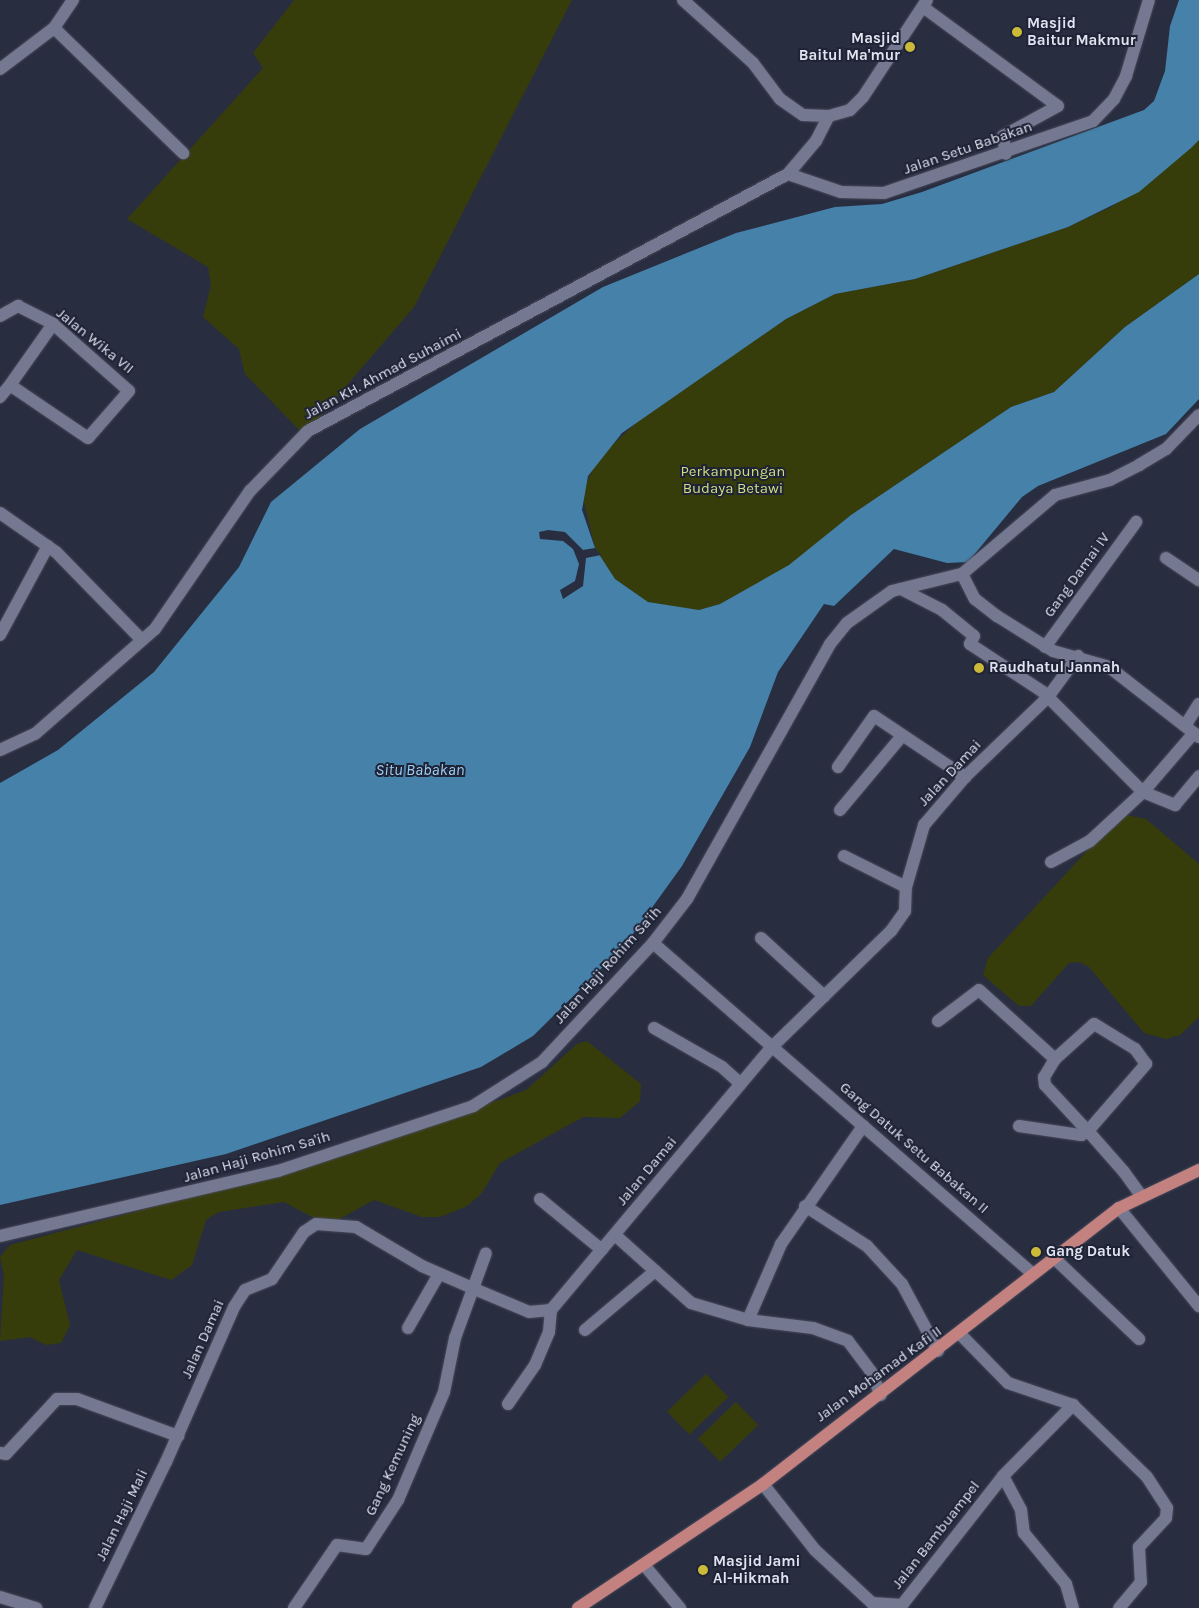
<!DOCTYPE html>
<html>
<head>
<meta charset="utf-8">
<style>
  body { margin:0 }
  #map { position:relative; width:1199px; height:1608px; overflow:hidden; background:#292d40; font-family:Karla,sans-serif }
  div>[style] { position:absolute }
  .green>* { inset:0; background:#373d0a; transform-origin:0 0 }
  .water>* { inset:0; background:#4581a9 }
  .pier>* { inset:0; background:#292d40 }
  .roads { filter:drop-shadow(0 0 1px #484b5b) drop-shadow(0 0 1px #484b5b) }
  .minor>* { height:12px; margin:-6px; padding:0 6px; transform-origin:6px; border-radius:6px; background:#747991 }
  .major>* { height:12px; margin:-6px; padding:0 6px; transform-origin:6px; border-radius:6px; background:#c38180 }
  .dots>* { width:14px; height:14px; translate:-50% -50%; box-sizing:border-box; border:2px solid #1f2336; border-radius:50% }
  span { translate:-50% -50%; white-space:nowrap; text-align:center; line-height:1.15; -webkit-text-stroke:4px #1f2336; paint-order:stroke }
  .poi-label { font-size:15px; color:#e0e3f0; font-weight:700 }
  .left { translate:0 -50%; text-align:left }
  .right { translate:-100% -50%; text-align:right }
  .street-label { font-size:15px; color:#e0e3f0 }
  .park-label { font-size:15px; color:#cfde82 }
  .water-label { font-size:16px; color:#9fcff3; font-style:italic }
</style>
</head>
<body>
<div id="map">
  <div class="green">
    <div style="clip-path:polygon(294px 0,572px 0,414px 307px,304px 435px,245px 374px,239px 349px,203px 317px,211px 285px,208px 267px,127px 219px,263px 68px,253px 53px)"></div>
    <div style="clip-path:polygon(1199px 140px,1199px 274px,1125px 327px,1054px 392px,1011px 407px,851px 515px,789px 566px,720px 604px,699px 610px,674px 609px,648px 602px,615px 579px,595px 548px,582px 494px,597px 459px,646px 414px,786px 319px,835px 294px,915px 279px,1068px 227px,1113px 206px)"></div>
    <div style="clip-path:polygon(1121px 814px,1146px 819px,1199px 864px,1199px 1017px,1180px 1035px,1166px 1039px,1144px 1033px,1089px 967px,1079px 962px,1069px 963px,1031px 1006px,1019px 1006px,983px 975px,988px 958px)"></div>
    <div style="clip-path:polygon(587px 1041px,641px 1084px,640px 1101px,620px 1118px,583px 1117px,500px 1163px,481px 1194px,467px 1206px,440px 1217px,422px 1217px,374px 1200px,334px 1222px,316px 1219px,284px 1202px,219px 1212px,206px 1220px,192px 1265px,171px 1280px,77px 1250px,59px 1280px,70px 1325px,61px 1343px,46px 1345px,30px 1337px,0 1341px,4px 1276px,0 1257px,10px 1245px,355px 1153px,526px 1090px,577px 1044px)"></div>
    <div style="left:706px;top:1374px;width:32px;height:54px;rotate:46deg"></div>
    <div style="left:736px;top:1402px;width:32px;height:53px;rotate:46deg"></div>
  </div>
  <div class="water">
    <div style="clip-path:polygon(1179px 0,1199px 0,1199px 140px,1191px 148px,1139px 192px,1068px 227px,915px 279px,835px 294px,786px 319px,622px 433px,588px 476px,582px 510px,595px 548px,615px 579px,648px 602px,699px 610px,720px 604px,789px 565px,851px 515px,1011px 407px,1054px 392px,1125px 327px,1199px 274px,1199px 399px,1166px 434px,1038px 486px,1022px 497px,968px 562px,947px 563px,894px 549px,834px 606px,824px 604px,778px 672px,750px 747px,682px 866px,625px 945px,533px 1036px,481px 1067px,226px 1154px,0 1205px,0 783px,58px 750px,154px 672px,239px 567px,271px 502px,360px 429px,603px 287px,736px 233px,835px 207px,882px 204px,922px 192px,1144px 110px,1154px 101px,1165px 71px,1170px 26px)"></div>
  </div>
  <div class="pier">
    <div style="clip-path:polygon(548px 530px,565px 532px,583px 550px,595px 548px,601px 555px,586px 558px,583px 586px,563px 599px,560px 590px,575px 581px,579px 564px,573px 549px,563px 541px,540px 539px,539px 532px)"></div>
  </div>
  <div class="roads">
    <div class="minor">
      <div style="left:683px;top:0;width:94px;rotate:42deg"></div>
      <div style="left:753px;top:63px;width:45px;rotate:53.1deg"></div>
      <div style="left:780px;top:99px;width:28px;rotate:35deg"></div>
      <div style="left:803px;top:115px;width:26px;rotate:2deg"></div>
      <div style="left:829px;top:116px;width:22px;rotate:-16deg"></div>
      <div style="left:850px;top:110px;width:18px;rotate:-45deg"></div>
      <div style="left:863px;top:97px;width:116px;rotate:-56.6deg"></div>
      <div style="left:923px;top:7px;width:167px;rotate:36.3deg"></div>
      <div style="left:1058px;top:106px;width:63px;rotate:151.4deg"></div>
      <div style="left:1003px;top:136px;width:18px;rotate:81deg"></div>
      <div style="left:54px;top:28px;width:180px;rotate:44.1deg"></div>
      <div style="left:0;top:69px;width:68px;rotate:-37.2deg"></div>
      <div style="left:54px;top:28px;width:34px;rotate:-56deg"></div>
      <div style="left:788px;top:174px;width:56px;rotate:18.8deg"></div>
      <div style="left:841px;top:192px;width:43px;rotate:1.3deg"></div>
      <div style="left:884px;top:193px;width:221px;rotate:-19deg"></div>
      <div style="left:1093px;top:121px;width:30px;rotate:-46deg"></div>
      <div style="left:1114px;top:99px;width:26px;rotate:-62deg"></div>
      <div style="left:1126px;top:76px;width:79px;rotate:-73.2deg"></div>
      <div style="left:0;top:316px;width:21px;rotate:-29deg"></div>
      <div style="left:18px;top:306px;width:39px;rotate:27deg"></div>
      <div style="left:53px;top:324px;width:101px;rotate:41.4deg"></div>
      <div style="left:129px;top:391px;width:62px;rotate:131.1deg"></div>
      <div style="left:88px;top:438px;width:94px;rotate:-145.8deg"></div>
      <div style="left:10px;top:385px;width:16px;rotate:130deg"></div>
      <div style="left:10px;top:385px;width:75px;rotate:-54.8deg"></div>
      <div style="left:0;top:513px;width:68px;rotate:34.9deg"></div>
      <div style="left:56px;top:552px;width:123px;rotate:45.7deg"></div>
      <div style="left:1166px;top:558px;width:40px;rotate:34deg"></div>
      <div style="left:962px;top:574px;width:28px;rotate:63deg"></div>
      <div style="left:975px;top:599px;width:28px;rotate:38deg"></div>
      <div style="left:997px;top:616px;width:66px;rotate:32deg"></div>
      <div style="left:1053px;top:651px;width:58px;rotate:15.9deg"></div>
      <div style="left:1109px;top:667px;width:114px;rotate:37.9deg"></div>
      <div style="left:901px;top:589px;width:46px;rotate:27.1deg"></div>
      <div style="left:942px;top:610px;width:41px;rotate:39.1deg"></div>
      <div style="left:974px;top:636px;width:9px;rotate:117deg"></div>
      <div style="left:970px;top:644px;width:87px;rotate:33.3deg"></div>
      <div style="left:1043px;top:692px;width:141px;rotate:45deg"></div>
      <div style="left:1143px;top:792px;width:35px;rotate:22deg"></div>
      <div style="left:1175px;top:805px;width:38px;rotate:-50deg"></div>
      <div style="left:0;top:635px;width:101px;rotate:-61.7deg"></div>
      <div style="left:1045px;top:647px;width:155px;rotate:-53.9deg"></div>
      <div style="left:1185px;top:726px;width:26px;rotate:-58deg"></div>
      <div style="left:0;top:750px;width:38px;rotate:-25deg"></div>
      <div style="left:35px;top:734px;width:159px;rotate:-41.2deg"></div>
      <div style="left:155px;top:629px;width:168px;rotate:-55.5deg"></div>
      <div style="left:250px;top:491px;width:83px;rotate:-46deg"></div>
      <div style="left:308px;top:431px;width:544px;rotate:-28.17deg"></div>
      <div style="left:788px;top:174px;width:43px;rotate:-49.7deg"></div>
      <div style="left:816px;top:141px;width:28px;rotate:-63deg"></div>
      <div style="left:838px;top:767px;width:62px;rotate:-54.8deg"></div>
      <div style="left:874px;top:716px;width:110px;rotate:33.8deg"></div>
      <div style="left:840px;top:810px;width:95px;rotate:-50.1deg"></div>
      <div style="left:844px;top:856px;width:69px;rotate:26.6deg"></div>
      <div style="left:1051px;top:862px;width:44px;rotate:-28.3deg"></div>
      <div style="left:1090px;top:841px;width:72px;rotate:-42.8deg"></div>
      <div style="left:1143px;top:792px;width:78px;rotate:-49.2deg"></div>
      <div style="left:761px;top:938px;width:86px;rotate:42.6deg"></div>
      <div style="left:653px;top:943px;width:504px;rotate:41.06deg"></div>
      <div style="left:938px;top:1021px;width:51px;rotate:-37.1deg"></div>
      <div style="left:979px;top:990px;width:103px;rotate:42.2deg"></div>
      <div style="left:654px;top:1028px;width:78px;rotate:29.8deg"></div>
      <div style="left:722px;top:1067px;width:25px;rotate:42deg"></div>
      <div style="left:1019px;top:1126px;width:63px;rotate:8.3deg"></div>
      <div style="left:1081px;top:1135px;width:8px;rotate:-30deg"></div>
      <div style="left:1088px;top:1131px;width:89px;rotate:-49.1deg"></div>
      <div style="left:1146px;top:1064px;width:19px;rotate:-126deg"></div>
      <div style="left:1135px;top:1049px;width:48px;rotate:-148.6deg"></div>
      <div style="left:1094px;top:1024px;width:52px;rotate:138.1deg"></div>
      <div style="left:1055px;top:1059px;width:21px;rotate:121deg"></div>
      <div style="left:1044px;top:1077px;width:8px;rotate:83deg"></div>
      <div style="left:1045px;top:1085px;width:54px;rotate:47.2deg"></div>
      <div style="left:1082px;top:1125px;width:8px;rotate:45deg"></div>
      <div style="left:1088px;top:1131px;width:55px;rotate:48.7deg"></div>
      <div style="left:1124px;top:1172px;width:29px;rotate:54deg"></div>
      <div style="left:540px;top:1199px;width:80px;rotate:39.4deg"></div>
      <div style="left:805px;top:1206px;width:74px;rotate:32.8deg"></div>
      <div style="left:867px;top:1246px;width:52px;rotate:47.4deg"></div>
      <div style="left:902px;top:1284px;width:76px;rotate:61.8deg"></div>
      <div style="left:1119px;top:1208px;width:127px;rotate:50.8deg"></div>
      <div style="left:615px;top:1235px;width:102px;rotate:41.8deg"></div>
      <div style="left:691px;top:1303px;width:59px;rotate:16.6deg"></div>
      <div style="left:748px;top:1320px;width:65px;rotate:7deg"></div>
      <div style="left:813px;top:1328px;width:37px;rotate:20deg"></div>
      <div style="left:848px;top:1341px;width:39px;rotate:53deg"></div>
      <div style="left:871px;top:1372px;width:25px;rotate:67deg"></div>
      <div style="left:0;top:1236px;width:285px;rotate:-13.2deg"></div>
      <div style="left:278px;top:1171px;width:206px;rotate:-18.4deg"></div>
      <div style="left:473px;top:1106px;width:82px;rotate:-32.5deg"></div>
      <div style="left:542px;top:1062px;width:163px;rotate:-47deg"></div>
      <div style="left:653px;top:943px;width:56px;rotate:-52.3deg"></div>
      <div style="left:687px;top:899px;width:292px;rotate:-60.7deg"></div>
      <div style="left:830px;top:644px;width:27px;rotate:-51deg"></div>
      <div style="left:847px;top:623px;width:55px;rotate:-35.4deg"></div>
      <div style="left:892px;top:591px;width:72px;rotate:-13.7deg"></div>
      <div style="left:962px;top:574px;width:122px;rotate:-40.3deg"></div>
      <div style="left:1055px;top:495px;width:57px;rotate:-15.3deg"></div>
      <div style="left:1110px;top:480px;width:33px;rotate:-27deg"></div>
      <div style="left:1139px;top:465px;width:31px;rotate:-31deg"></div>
      <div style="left:1166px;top:449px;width:47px;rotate:-45.9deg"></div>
      <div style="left:1053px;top:1257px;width:119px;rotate:43.6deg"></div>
      <div style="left:748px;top:1320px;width:83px;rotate:-66.5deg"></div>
      <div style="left:781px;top:1244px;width:144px;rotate:-55.2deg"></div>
      <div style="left:408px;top:1328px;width:62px;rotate:-60.1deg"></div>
      <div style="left:585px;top:1330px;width:92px;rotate:-40.1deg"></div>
      <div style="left:961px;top:1335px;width:67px;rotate:45.6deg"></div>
      <div style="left:1008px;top:1383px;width:69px;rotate:18.7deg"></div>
      <div style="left:1073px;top:1405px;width:103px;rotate:44.2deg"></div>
      <div style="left:1147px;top:1477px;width:37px;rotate:57deg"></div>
      <div style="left:1167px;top:1508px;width:10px;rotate:96deg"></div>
      <div style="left:1166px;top:1518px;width:40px;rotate:133deg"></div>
      <div style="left:1139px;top:1547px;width:35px;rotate:87deg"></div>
      <div style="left:1141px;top:1582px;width:34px;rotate:130deg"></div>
      <div style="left:508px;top:1404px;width:47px;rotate:-55.3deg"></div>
      <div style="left:535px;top:1365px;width:36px;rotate:-67deg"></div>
      <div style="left:549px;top:1332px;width:22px;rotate:-85deg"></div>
      <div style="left:0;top:1453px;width:6px;rotate:9deg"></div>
      <div style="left:6px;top:1454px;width:75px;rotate:-47.2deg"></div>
      <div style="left:57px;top:1399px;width:20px"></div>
      <div style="left:77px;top:1399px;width:108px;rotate:20.1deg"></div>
      <div style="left:1003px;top:1476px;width:38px;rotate:62deg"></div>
      <div style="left:1021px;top:1510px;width:23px;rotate:83deg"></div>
      <div style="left:1024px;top:1533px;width:66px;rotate:50.5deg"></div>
      <div style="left:1066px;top:1584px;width:25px;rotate:74deg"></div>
      <div style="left:763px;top:1484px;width:84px;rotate:51.8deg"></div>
      <div style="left:815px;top:1550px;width:78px;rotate:42.9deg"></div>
      <div style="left:872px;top:1603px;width:30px;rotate:4deg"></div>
      <div style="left:902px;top:1605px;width:164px;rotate:-51.9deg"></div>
      <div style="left:1003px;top:1476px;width:100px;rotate:-45.4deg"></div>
      <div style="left:645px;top:1566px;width:55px;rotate:50.2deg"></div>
      <div style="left:0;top:1597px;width:38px;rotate:17deg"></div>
      <div style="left:95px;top:1608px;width:162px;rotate:-64.1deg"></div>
      <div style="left:166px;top:1462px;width:169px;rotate:-66.3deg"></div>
      <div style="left:234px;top:1307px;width:20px;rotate:-57deg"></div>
      <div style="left:245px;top:1290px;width:29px;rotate:-22deg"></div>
      <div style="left:272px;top:1279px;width:57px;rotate:-55.8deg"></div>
      <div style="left:304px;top:1232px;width:14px;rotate:-34deg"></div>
      <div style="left:316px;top:1224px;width:40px;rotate:4.3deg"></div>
      <div style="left:356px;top:1227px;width:77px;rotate:30.6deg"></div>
      <div style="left:422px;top:1266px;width:55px;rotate:23.7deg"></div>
      <div style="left:472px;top:1288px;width:62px;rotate:22.8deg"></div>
      <div style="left:529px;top:1312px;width:22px;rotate:-5deg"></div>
      <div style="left:551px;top:1310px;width:344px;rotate:-50deg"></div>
      <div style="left:772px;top:1047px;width:166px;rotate:-44.3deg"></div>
      <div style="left:891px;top:931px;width:24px;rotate:-55deg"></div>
      <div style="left:905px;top:911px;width:24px;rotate:-88deg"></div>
      <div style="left:906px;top:887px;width:65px;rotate:-73.8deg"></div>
      <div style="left:924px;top:825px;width:63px;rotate:-49.5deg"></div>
      <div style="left:965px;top:777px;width:115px;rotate:-43.9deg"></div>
      <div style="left:1048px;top:697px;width:51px;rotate:-53.8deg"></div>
      <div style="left:294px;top:1608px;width:76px;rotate:-55.7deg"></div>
      <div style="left:337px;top:1545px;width:29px;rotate:8deg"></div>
      <div style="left:366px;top:1549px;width:59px;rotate:-56.9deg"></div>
      <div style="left:398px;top:1500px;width:117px;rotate:-66.9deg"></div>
      <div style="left:444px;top:1392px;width:55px;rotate:-78.5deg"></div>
      <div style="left:455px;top:1338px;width:90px;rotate:-70deg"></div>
    </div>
    <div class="major">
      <div style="left:578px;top:1608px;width:223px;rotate:-33.8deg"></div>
      <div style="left:763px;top:1484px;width:450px;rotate:-37.8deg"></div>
      <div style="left:1119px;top:1208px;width:89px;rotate:-25.4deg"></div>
    </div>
  </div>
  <div class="dots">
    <div style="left:1017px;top:32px;background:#cbba39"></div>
    <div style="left:910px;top:47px;background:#cbba39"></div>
    <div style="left:979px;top:668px;background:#cbba39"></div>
    <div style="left:1036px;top:1252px;background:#cbba39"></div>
    <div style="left:703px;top:1570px;background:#cbba39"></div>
  </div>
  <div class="poi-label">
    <span class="left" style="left:1027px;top:32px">Masjid<br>Baitur Makmur</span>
    <span class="right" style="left:900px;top:47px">Masjid<br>Baitul Ma'mur</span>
    <span class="left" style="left:989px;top:668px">Raudhatul Jannah</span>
    <span class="left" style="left:1046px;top:1252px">Gang Datuk</span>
    <span class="left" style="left:713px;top:1570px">Masjid Jami<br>Al-Hikmah</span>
  </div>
  <div class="street-label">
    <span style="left:968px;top:148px;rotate:-19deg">Jalan Setu Babakan</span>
    <span style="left:95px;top:341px;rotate:39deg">Jalan Wika VII</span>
    <span style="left:383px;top:374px;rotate:-28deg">Jalan KH. Ahmad Suhaimi</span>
    <span style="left:1077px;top:575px;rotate:-54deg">Gang Damai IV</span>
    <span style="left:950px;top:773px;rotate:-47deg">Jalan Damai</span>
    <span style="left:608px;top:965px;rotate:-48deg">Jalan Haji Rohim Sa'ih</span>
    <span style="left:914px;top:1148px;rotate:41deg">Gang Datuk Setu Babakan II</span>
    <span style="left:257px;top:1157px;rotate:-16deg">Jalan Haji Rohim Sa'ih</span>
    <span style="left:647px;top:1171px;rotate:-50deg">Jalan Damai</span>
    <span style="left:203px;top:1339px;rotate:-66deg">Jalan Damai</span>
    <span style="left:879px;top:1374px;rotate:-36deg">Jalan Mohamad Kafi II</span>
    <span style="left:393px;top:1465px;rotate:-65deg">Gang Kemuning</span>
    <span style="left:122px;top:1515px;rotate:-64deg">Jalan Haji Mali</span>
    <span style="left:936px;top:1535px;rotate:-52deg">Jalan Bambuampel</span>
  </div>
  <div class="park-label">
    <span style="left:733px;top:480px">Perkampungan<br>Budaya Betawi</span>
  </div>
  <div class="water-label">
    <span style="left:420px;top:770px">Situ Babakan</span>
  </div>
</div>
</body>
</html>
